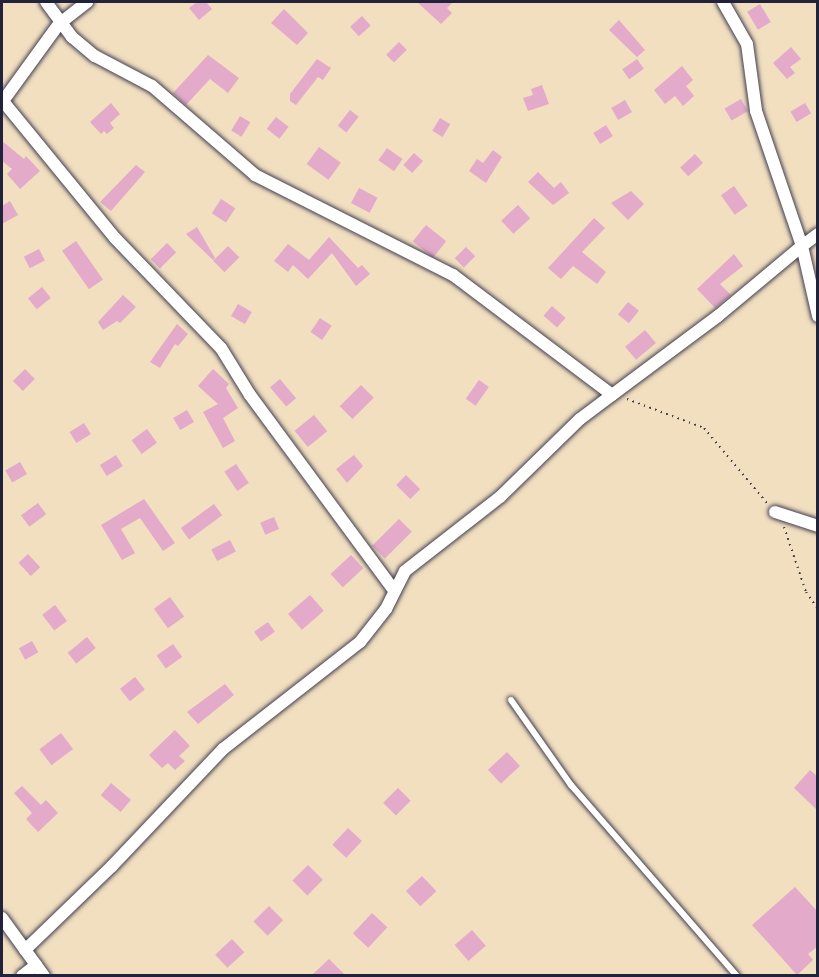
<!DOCTYPE html>
<html>
<head>
<meta charset="utf-8">
<style>
  body { margin:0 }
  #map { position:relative; width:819px; height:977px; overflow:hidden; background:#f1dfc0; font-family:"Comic Neue",sans-serif }
  div>[style] { position:absolute }
  .building>* { inset:0; background:#e3aaca; transform-origin:0 0 }
  .path>* { height:2px; margin-top:-1px; transform-origin:0; background:repeating-linear-gradient(90deg,#413e4f 0 1.5px,transparent 0 6px) }
  .roads { filter:drop-shadow(0 0 2px #413e4f) drop-shadow(0 0 2px #413e4f) }
  .service>* { height:6px; margin:-3px; padding:0 3px; transform-origin:3px; border-radius:3px; background:#fff }
  .minor>* { height:12px; margin:-6px; padding:0 6px; transform-origin:6px; border-radius:6px; background:#fff }
  span { translate:-50% -50%; white-space:nowrap; text-align:center; line-height:1.15; -webkit-text-stroke:4.5px #f7f3e8; paint-order:stroke }
  .frame { position:absolute; inset:0; border:3px solid #22223b; pointer-events:none }
</style>
</head>
<body>
<div id="map">
  <div class="building">
    <div style="clip-path:polygon(197px 2px,206px 2px,212px 9px,199px 20px,189px 8px)"></div>
    <div style="clip-path:polygon(417px 2px,453px 2px,447px 8px,452px 13px,441px 24px)"></div>
    <div style="left:760px;top:4px;width:21px;height:15px;rotate:59deg"></div>
    <div style="clip-path:polygon(284px 9px,308px 33px,297px 45px,271px 23px)"></div>
    <div style="left:362px;top:16px;width:13px;height:16px;rotate:48deg"></div>
    <div style="clip-path:polygon(619px 20px,645px 50px,637px 57px,609px 30px)"></div>
    <div style="left:399px;top:42px;width:11px;height:18px;rotate:45deg"></div>
    <div style="clip-path:polygon(791px 47px,801px 59px,790px 67px,795px 73px,787px 79px,773px 63px)"></div>
    <div style="clip-path:polygon(208px 55px,239px 78px,228px 93px,210px 79px,186px 105px,173px 93px)"></div>
    <div style="clip-path:polygon(317px 59px,331px 68px,323px 80px,318px 77px,296px 105px,290px 101px,290px 94px)"></div>
    <div style="left:637px;top:59px;width:12px;height:18px;rotate:55deg"></div>
    <div style="clip-path:polygon(682px 66px,693px 80px,686px 86px,694px 96px,683px 106px,675px 96px,665px 104px,654px 90px)"></div>
    <div style="clip-path:polygon(542px 85px,549px 104px,528px 111px,523px 98px,533px 95px,531px 89px)"></div>
    <div style="left:741px;top:99px;width:14px;height:19px;rotate:60deg"></div>
    <div style="left:625px;top:100px;width:14px;height:16px;rotate:60deg"></div>
    <div style="clip-path:polygon(111px 103px,120px 114px,110px 123px,114px 128px,107px 134px,104px 131px,101px 134px,90px 122px)"></div>
    <div style="left:805px;top:103px;width:12px;height:17px;rotate:59deg"></div>
    <div style="left:350px;top:110px;width:11px;height:20px;rotate:38deg"></div>
    <div style="left:240px;top:116px;width:12px;height:17px;rotate:31deg"></div>
    <div style="left:276px;top:117px;width:16px;height:15px;rotate:38deg"></div>
    <div style="left:440px;top:118px;width:12px;height:15px;rotate:31deg"></div>
    <div style="left:606px;top:125px;width:13px;height:15px;rotate:58deg"></div>
    <div style="clip-path:polygon(2px 141px,24px 159px,26px 156px,40px 171px,20px 189px,7px 174px,12px 169px,2px 161px)"></div>
    <div style="left:319px;top:147px;width:27px;height:21px;rotate:36deg"></div>
    <div style="left:387px;top:148px;width:19px;height:15px;rotate:35deg"></div>
    <div style="clip-path:polygon(493px 150px,502px 157px,486px 183px,469px 171px,477px 159px,483px 163px)"></div>
    <div style="left:414px;top:153px;width:12px;height:16px;rotate:42deg"></div>
    <div style="left:695px;top:154px;width:12px;height:20px;rotate:48deg"></div>
    <div style="clip-path:polygon(136px 165px,145px 172px,111px 211px,100px 202px)"></div>
    <div style="clip-path:polygon(538px 172px,554px 188px,561px 182px,569px 193px,553px 205px,528px 182px)"></div>
    <div style="left:734px;top:186px;width:24px;height:16px;rotate:55deg"></div>
    <div style="left:359px;top:188px;width:21px;height:17px;rotate:28deg"></div>
    <div style="clip-path:polygon(631px 191px,644px 204px,628px 220px,611px 203px)"></div>
    <div style="left:221px;top:199px;width:17px;height:17px;rotate:33deg"></div>
    <div style="clip-path:polygon(10px 201px,18px 215px,2px 224px,2px 206px)"></div>
    <div style="left:518px;top:205px;width:18px;height:23px;rotate:47deg"></div>
    <div style="clip-path:polygon(594px 218px,605px 228px,582px 252px,606px 272px,597px 284px,573px 266px,561px 279px,548px 268px)"></div>
    <div style="left:426px;top:225px;width:26px;height:21px;rotate:39deg"></div>
    <div style="clip-path:polygon(197px 227px,215px 258px,213px 260px,186px 234px)"></div>
    <div style="clip-path:polygon(329px 237px,358px 268px,362px 265px,370px 274px,356px 286px,332px 253px,308px 279px,293px 265px,288px 272px,274px 261px,288px 244px,309px 260px)"></div>
    <div style="left:76px;top:241px;width:47px;height:17px;rotate:55deg"></div>
    <div style="left:167px;top:243px;width:13px;height:23px;rotate:45deg"></div>
    <div style="left:228px;top:246px;width:16px;height:21px;rotate:45deg"></div>
    <div style="left:466px;top:247px;width:13px;height:16px;rotate:45deg"></div>
    <div style="left:39px;top:249px;width:13px;height:17px;rotate:63deg"></div>
    <div style="clip-path:polygon(734px 254px,743px 266px,720px 284px,731px 295px,715px 308px,697px 289px)"></div>
    <div style="left:42px;top:287px;width:14px;height:18px;rotate:51deg"></div>
    <div style="clip-path:polygon(123px 295px,136px 307px,120px 323px,117px 321px,103px 330px,98px 322px)"></div>
    <div style="left:628px;top:302px;width:14px;height:16px;rotate:39deg"></div>
    <div style="left:238px;top:304px;width:16px;height:14px;rotate:30deg"></div>
    <div style="left:552px;top:306px;width:18px;height:13px;rotate:41deg"></div>
    <div style="left:320px;top:318px;width:14px;height:17px;rotate:34deg"></div>
    <div style="clip-path:polygon(177px 324px,188px 334px,178px 346px,175px 344px,160px 368px,150px 362px)"></div>
    <div style="left:645px;top:330px;width:17px;height:26px;rotate:50deg"></div>
    <div style="left:25px;top:369px;width:14px;height:17px;rotate:45deg"></div>
    <div style="clip-path:polygon(213px 369px,229px 384px,226px 388px,238px 408px,223px 418px,235px 441px,223px 448px,203px 412px,218px 404px,198px 386px)"></div>
    <div style="left:280px;top:379px;width:25px;height:13px;rotate:50deg"></div>
    <div style="left:479px;top:380px;width:12px;height:23px;rotate:35deg"></div>
    <div style="left:361px;top:385px;width:18px;height:30px;rotate:45deg"></div>
    <div style="left:187px;top:410px;width:14px;height:16px;rotate:60deg"></div>
    <div style="left:314px;top:415px;width:21px;height:25px;rotate:51deg"></div>
    <div style="left:84px;top:423px;width:13px;height:17px;rotate:58deg"></div>
    <div style="left:147px;top:429px;width:17px;height:19px;rotate:54deg"></div>
    <div style="left:116px;top:455px;width:13px;height:19px;rotate:58deg"></div>
    <div style="clip-path:polygon(354px 455px,363px 466px,347px 483px,336px 469px)"></div>
    <div style="left:20px;top:462px;width:14px;height:17px;rotate:60deg"></div>
    <div style="left:236px;top:464px;width:23px;height:14px;rotate:56deg"></div>
    <div style="left:406px;top:475px;width:20px;height:14px;rotate:45deg"></div>
    <div style="clip-path:polygon(144px 499px,175px 543px,163px 551px,140px 518px,121px 529px,135px 553px,122px 560px,101px 525px)"></div>
    <div style="left:38px;top:503px;width:14px;height:21px;rotate:54deg"></div>
    <div style="left:214px;top:504px;width:14px;height:41px;rotate:54deg"></div>
    <div style="left:274px;top:517px;width:13px;height:15px;rotate:67deg"></div>
    <div style="left:399px;top:519px;width:18px;height:38px;rotate:45deg"></div>
    <div style="left:230px;top:540px;width:13px;height:21px;rotate:63deg"></div>
    <div style="left:28px;top:554px;width:18px;height:13px;rotate:47deg"></div>
    <div style="left:351px;top:555px;width:18px;height:28px;rotate:47deg"></div>
    <div style="left:310px;top:595px;width:21px;height:29px;rotate:49deg"></div>
    <div style="left:170px;top:597px;width:24px;height:20px;rotate:54deg"></div>
    <div style="left:55px;top:605px;width:20px;height:16px;rotate:53deg"></div>
    <div style="left:268px;top:622px;width:12px;height:17px;rotate:55deg"></div>
    <div style="left:87px;top:637px;width:14px;height:25px;rotate:51deg"></div>
    <div style="left:32px;top:641px;width:13px;height:15px;rotate:61deg"></div>
    <div style="left:173px;top:644px;width:16px;height:20px;rotate:55deg"></div>
    <div style="left:135px;top:677px;width:16px;height:19px;rotate:52deg"></div>
    <div style="clip-path:polygon(225px 684px,234px 695px,198px 724px,187px 712px)"></div>
    <div style="clip-path:polygon(175px 730px,190px 746px,179px 756px,185px 761px,175px 770px,168px 763px,162px 768px,149px 755px)"></div>
    <div style="left:61px;top:733px;width:20px;height:27px;rotate:53deg"></div>
    <div style="left:507px;top:752px;width:19px;height:26px;rotate:47deg"></div>
    <div style="clip-path:polygon(810px 770px,818px 777px,818px 811px,794px 788px)"></div>
    <div style="left:111px;top:783px;width:26px;height:16px;rotate:40deg"></div>
    <div style="clip-path:polygon(22px 786px,41px 805px,46px 800px,58px 813px,38px 832px,26px 819px,32px 813px,14px 793px)"></div>
    <div style="left:398px;top:788px;width:18px;height:21px;rotate:45deg"></div>
    <div style="left:348px;top:828px;width:19px;height:23px;rotate:43deg"></div>
    <div style="left:308px;top:865px;width:21px;height:22px;rotate:45deg"></div>
    <div style="left:422px;top:876px;width:21px;height:22px;rotate:47deg"></div>
    <div style="clip-path:polygon(795px 887px,818px 912px,818px 946px,808px 954px,813px 960px,797px 975px,752px 925px)"></div>
    <div style="left:269px;top:906px;width:20px;height:22px;rotate:45deg"></div>
    <div style="left:372px;top:913px;width:21px;height:28px;rotate:43deg"></div>
    <div style="left:472px;top:930px;width:21px;height:23px;rotate:49deg"></div>
    <div style="left:232px;top:939px;width:18px;height:23px;rotate:47deg"></div>
    <div style="clip-path:polygon(329px 959px,345px 975px,312px 975px)"></div>
  </div>
  <div class="path">
    <div style="left:627px;top:399px;width:82px;rotate:20.6deg"></div>
    <div style="left:704px;top:428px;width:98px;rotate:50deg"></div>
    <div style="left:784px;top:527px;width:69px;rotate:71.3deg"></div>
    <div style="left:806px;top:592px;width:21px;rotate:55deg"></div>
  </div>
  <div class="roads">
    <div class="service">
      <div style="left:511px;top:700px;width:104px;rotate:54.8deg"></div>
      <div style="left:571px;top:785px;width:253px;rotate:49deg"></div>
    </div>
    <div class="minor">
      <div style="left:46px;top:2px;width:44px;rotate:53.4deg"></div>
      <div style="left:72px;top:37px;width:30px;rotate:40deg"></div>
      <div style="left:95px;top:56px;width:64px;rotate:27.8deg"></div>
      <div style="left:152px;top:86px;width:136px;rotate:40.8deg"></div>
      <div style="left:255px;top:175px;width:222px;rotate:26.8deg"></div>
      <div style="left:453px;top:275px;width:199px;rotate:37deg"></div>
      <div style="left:612px;top:395px;width:132px;rotate:-36.7deg"></div>
      <div style="left:718px;top:316px;width:109px;rotate:-39.8deg"></div>
      <div style="left:802px;top:246px;width:72px;rotate:77.1deg"></div>
      <div style="left:723px;top:2px;width:48px;rotate:60.3deg"></div>
      <div style="left:747px;top:44px;width:68px;rotate:82.3deg"></div>
      <div style="left:756px;top:111px;width:143px;rotate:71.2deg"></div>
      <div style="left:802px;top:246px;width:20px;rotate:-37deg"></div>
      <div style="left:2px;top:100px;width:178px;rotate:50.7deg"></div>
      <div style="left:115px;top:238px;width:153px;rotate:46.1deg"></div>
      <div style="left:221px;top:348px;width:55px;rotate:58.3deg"></div>
      <div style="left:250px;top:395px;width:242px;rotate:53.6deg"></div>
      <div style="left:3px;top:101px;width:95px;rotate:-54deg"></div>
      <div style="left:59px;top:24px;width:36px;rotate:-38deg"></div>
      <div style="left:775px;top:512px;width:45px;rotate:18deg"></div>
      <div style="left:2px;top:918px;width:72px;rotate:54.1deg"></div>
      <div style="left:25px;top:950px;width:121px;rotate:-44deg"></div>
      <div style="left:112px;top:866px;width:161px;rotate:-46.5deg"></div>
      <div style="left:223px;top:749px;width:174px;rotate:-38deg"></div>
      <div style="left:360px;top:642px;width:42px;rotate:-51.8deg"></div>
      <div style="left:386px;top:609px;width:42px;rotate:-63.4deg"></div>
      <div style="left:405px;top:571px;width:120px;rotate:-37.9deg"></div>
      <div style="left:500px;top:497px;width:112px;rotate:-44.3deg"></div>
      <div style="left:580px;top:419px;width:40px;rotate:-37deg"></div>
      <div style="left:22px;top:976px;width:18px;rotate:-38deg"></div>
    </div>
  </div>
  <div class="frame"></div>
</div>
</body>
</html>
